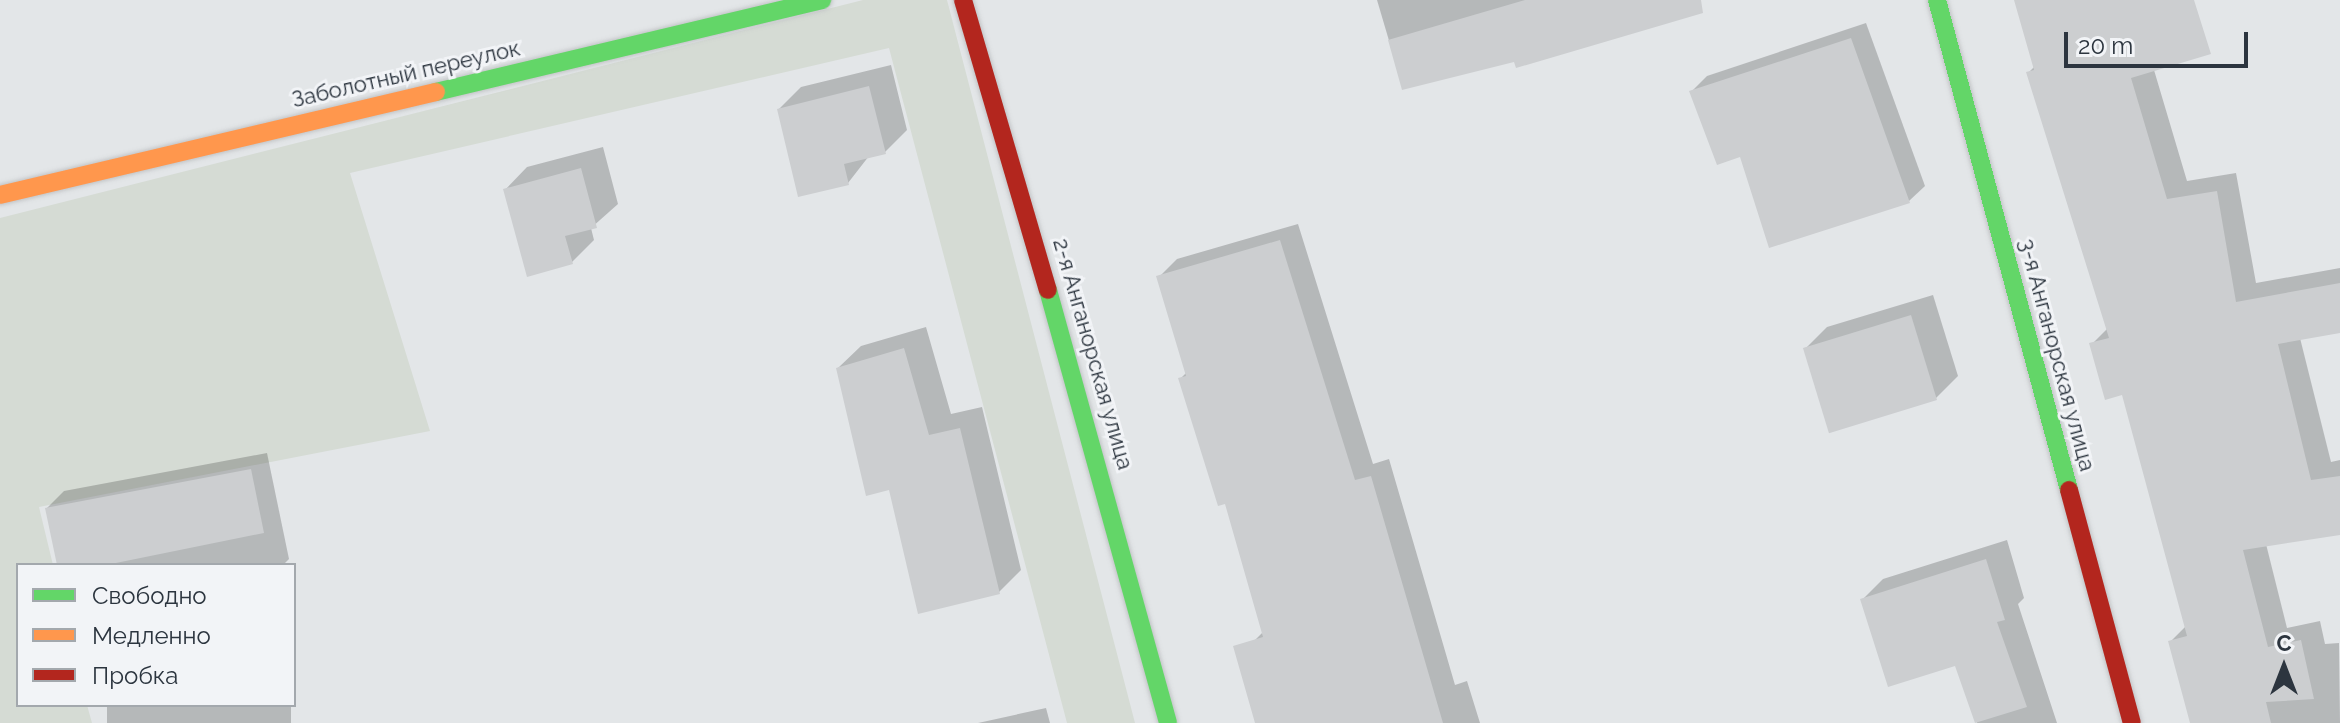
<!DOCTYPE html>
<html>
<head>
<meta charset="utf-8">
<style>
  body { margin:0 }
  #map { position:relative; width:2340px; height:723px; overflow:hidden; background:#e3e6e8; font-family:Raleway,sans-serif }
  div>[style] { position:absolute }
  .green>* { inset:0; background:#d5dbd4 }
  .shadow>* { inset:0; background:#0003; transform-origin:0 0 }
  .building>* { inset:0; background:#ccced0; transform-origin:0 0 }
  .roads { filter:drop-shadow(0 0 2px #c2c4c6) drop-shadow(0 0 2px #c2c4c6) }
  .fast>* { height:18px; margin:-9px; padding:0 9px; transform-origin:9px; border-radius:9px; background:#63d668 }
  .slow>* { height:18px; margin:-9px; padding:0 9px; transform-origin:9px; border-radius:9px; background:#ff974d }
  .jam>* { height:18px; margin:-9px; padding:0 9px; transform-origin:9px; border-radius:9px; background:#b3261e }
  span { translate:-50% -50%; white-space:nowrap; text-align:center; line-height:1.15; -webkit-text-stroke:6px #f2f4f7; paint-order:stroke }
  .street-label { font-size:22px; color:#2c353f }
  .legend { position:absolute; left:16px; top:563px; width:280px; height:144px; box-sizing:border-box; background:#f2f4f7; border:2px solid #a3a8ad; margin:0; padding:10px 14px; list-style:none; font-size:24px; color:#2c353f }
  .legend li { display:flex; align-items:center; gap:16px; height:40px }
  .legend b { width:40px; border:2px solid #a3a8ad }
  .north { position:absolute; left:2244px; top:627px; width:80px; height:80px; -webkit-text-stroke:6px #f2f4f7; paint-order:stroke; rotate:0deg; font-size:22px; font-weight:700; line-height:32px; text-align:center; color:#2c353f }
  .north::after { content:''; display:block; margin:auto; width:28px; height:36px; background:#2c353f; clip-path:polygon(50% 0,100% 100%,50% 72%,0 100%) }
  .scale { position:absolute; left:2064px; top:32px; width:184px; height:36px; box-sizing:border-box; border:4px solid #2c353f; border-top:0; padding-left:10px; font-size:24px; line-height:28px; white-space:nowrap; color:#2c353f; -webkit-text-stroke:6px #f2f4f7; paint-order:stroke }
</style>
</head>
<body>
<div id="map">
  <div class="green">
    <div style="clip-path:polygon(863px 0,947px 0,1135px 723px,1067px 723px,889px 48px,350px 173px,430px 431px,39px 507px,53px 565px,18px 565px,18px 705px,87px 705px,92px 723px,0 723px,0 218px)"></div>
  </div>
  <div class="shadow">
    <div style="clip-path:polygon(1377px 0,1553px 0,1403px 88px)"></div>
    <div style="clip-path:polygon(2016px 0,2159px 0,2154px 70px,2187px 181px,2236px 173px,2256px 283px,2340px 268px,2340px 331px,2300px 338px,2331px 462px,2340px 460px,2340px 533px,2266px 544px,2287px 628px,2320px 621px,2325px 644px,2339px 643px,2340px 723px,2192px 723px,2171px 641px,2186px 626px,2123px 393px,2092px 344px,2108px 328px,2029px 72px,2035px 66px)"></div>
    <div style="clip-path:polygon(1866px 23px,1925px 186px,1909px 201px,1742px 155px,1691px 92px,1707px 76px)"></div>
    <div style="clip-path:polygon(891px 65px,907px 130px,885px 152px,869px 156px,848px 183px,779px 109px,801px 87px)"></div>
    <div style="clip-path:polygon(603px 147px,618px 204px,591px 228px,594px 240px,572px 262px,505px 190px,527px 167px)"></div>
    <div style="clip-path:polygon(1298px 224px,1373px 464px,1389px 459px,1455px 685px,1467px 681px,1480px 723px,1279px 723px,1254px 641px,1264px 631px,1227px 501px,1180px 379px,1187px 372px,1159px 277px,1177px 259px)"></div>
    <div style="clip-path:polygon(1933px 295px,1958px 376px,1936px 398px,1805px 349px,1827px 327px)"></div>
    <div style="clip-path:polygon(926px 327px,951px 414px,982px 407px,1021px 570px,999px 592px,890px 488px,838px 368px,861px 346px)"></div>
    <div style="clip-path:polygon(267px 453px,289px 559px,283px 565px,59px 565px,47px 508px,64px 491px)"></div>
    <div style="clip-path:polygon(2007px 540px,2024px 598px,2018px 604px,2057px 723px,1977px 723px,1956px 664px,1862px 600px,1883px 579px)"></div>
    <div style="left:107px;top:705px;width:184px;height:19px"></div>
    <div style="clip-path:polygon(1046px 708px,1050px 723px,978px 723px)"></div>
  </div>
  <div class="building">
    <div style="clip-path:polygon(1525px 0,1701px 0,1703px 13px,1516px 68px,1514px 62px,1402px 90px,1388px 40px)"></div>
    <div style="clip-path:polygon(2014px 0,2194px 0,2211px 54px,2131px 78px,2167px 199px,2217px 191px,2236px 302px,2340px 283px,2340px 333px,2278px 344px,2311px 480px,2340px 476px,2340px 535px,2243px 550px,2268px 647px,2301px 640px,2314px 699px,2266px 702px,2271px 723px,2190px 723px,2168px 641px,2187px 636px,2122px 395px,2105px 400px,2089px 343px,2109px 338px,2026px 72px,2034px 70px)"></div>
    <div style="clip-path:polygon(1851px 38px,1910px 203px,1769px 248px,1740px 157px,1717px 165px,1689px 91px)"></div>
    <div style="clip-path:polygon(869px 86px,886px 154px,844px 164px,849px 185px,798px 197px,777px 109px)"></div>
    <div style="clip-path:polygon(581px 168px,597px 228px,565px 236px,573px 264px,527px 277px,503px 189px)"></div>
    <div style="clip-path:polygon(1280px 240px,1355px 480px,1371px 476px,1443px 723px,1255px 723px,1233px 646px,1263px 637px,1225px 504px,1218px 506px,1178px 378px,1186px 376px,1156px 276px)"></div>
    <div style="left:1911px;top:315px;width:89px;height:113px;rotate:73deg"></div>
    <div style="clip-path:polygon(904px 348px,929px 435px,960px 428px,1000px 594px,918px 614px,889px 490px,866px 496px,836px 368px)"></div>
    <div style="clip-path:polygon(251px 469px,264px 533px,106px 565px,57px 565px,45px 508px)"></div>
    <div style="clip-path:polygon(1986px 559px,2005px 620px,1997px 622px,2027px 707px,1975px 723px,1955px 666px,1888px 687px,1860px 599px)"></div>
  </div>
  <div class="roads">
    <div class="fast">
      <div style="left:1937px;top:0;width:507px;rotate:74.92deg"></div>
      <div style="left:436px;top:92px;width:397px;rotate:-13.4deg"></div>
      <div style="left:1048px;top:290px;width:449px;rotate:74.5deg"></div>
    </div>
    <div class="slow">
      <div style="left:0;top:195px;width:448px;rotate:-13.3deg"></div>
    </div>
    <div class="jam">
      <div style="left:963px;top:0;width:302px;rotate:73.7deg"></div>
      <div style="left:2069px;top:490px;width:241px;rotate:74.9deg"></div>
    </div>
  </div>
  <div class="street-label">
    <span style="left:406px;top:74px;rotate:-13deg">Заболотный переулок</span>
    <span style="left:1093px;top:354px;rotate:74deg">2-я Анганорская улица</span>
    <span style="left:2057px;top:355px;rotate:75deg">3-я Анганорская улица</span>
  </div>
  <ul class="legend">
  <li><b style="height:10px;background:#63d668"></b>Свободно</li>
  <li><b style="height:10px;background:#ff974d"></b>Медленно</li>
  <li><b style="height:10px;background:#b3261e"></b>Пробка</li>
  </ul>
  <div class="north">С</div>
  <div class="scale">20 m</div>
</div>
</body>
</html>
